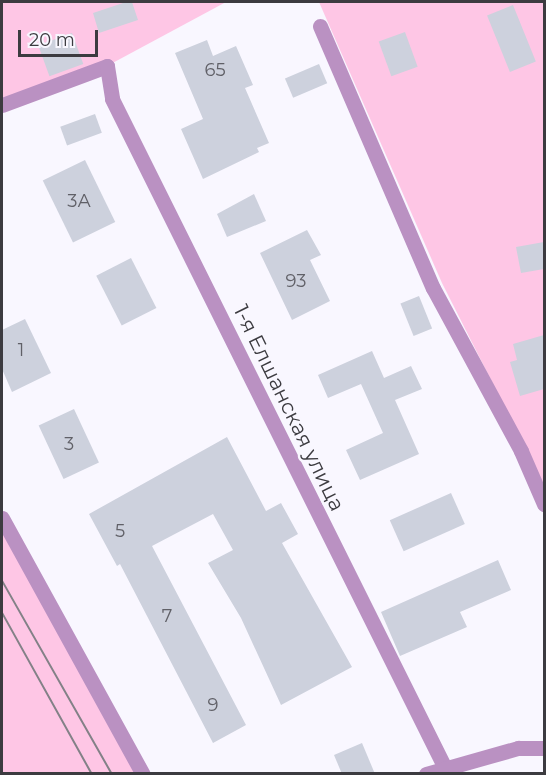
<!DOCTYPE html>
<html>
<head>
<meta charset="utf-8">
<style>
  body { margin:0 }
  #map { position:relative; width:546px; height:775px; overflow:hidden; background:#f9f7ff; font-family:Montserrat,sans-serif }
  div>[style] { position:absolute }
  .green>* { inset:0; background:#fec6e5 }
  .building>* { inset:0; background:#cdd1dd; transform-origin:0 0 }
  .minor>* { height:15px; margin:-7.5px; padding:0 7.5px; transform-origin:7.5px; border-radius:7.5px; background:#ba91c2 }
  .tram>* { height:1.5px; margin:-0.75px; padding:0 0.75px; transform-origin:0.75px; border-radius:0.75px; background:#838187 }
  span { translate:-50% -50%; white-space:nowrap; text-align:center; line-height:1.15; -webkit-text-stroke:5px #f9f7ff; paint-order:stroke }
  .number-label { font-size:18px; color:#606067 }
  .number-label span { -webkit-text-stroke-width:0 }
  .street-label { font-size:21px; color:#3c3b40 }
  .frame { position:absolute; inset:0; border:3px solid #3c3b40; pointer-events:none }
  .scale { position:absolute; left:18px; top:30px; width:80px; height:27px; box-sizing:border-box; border:3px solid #3c3b40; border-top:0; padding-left:8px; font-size:18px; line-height:21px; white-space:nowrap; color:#3c3b40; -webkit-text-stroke:4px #f9f7ff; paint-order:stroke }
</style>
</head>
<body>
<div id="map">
  <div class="green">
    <div style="clip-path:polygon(2px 2px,226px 2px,107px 66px,2px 105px)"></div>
    <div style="clip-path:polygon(319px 2px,544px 2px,544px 485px,442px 283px)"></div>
    <div style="clip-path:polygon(2px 530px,137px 773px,2px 773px)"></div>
  </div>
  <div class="building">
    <div style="clip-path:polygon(126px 2px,132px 2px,138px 20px,99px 33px,93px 13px)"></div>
    <div style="left:513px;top:5px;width:61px;height:28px;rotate:68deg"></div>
    <div style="left:405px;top:32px;width:37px;height:28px;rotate:70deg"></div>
    <div style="left:72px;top:33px;width:33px;height:36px;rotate:70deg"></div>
    <div style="clip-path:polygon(207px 40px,213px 56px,236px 46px,253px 85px,245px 88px,269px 143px,257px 148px,259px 152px,203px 179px,181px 129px,203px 119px,175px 53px)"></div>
    <div style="left:319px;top:64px;width:21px;height:37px;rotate:67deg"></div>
    <div style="left:95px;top:114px;width:20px;height:37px;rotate:70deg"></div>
    <div style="left:85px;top:160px;width:69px;height:47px;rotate:64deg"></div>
    <div style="clip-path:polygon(254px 194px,266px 221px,227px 237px,217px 214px)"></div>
    <div style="clip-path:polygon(307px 230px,321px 255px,310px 260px,330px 301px,292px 320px,260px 253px)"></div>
    <div style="clip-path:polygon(544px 242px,544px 269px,521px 273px,516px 247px)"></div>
    <div style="left:131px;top:258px;width:56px;height:39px;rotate:63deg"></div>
    <div style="left:419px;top:296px;width:35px;height:20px;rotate:68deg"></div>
    <div style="clip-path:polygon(25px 319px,51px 373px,12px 392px,2px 369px,2px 330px)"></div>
    <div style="clip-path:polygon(544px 335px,544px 389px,520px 396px,510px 362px,517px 360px,513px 344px)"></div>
    <div style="clip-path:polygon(372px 351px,384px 378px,411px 366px,422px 389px,395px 400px,419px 454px,360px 480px,346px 450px,383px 433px,361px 384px,328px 398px,318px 375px)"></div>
    <div style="left:74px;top:409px;width:59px;height:39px;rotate:65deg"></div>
    <div style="clip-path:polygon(227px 437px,266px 511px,281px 503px,298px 534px,282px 543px,352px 667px,281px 705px,241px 618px,208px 563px,233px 550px,213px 514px,152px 546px,246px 725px,213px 743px,120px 564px,117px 566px,89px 514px)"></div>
    <div style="left:451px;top:493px;width:34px;height:67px;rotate:66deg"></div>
    <div style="clip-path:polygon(498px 560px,511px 590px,460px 612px,467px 627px,400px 656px,381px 612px)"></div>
    <div style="clip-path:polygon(362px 743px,375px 774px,342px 774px,334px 755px)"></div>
  </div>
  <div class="minor">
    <div style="left:320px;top:26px;width:285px;rotate:66.7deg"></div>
    <div style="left:433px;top:288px;width:185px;rotate:61.6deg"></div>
    <div style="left:521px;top:451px;width:58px;rotate:66.5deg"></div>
    <div style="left:2px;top:105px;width:112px;rotate:-20.4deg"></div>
    <div style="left:107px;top:66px;width:33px;rotate:81deg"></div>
    <div style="left:112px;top:99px;width:745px;rotate:63.54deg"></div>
    <div style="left:2px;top:518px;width:292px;rotate:61.2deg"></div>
    <div style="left:426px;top:774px;width:96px;rotate:-15.8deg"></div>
    <div style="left:518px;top:748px;width:26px"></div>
  </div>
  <div class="tram">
    <div style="left:2px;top:580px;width:223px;rotate:60.4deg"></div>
    <div style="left:2px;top:612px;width:185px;rotate:60.9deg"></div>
  </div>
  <div class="number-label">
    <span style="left:215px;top:70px">65</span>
    <span style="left:79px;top:201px">3А</span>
    <span style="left:296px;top:281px">93</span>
    <span style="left:21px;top:350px">1</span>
    <span style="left:69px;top:444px">3</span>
    <span style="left:120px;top:531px">5</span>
    <span style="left:167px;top:616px">7</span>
    <span style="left:213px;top:705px">9</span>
  </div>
  <div class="street-label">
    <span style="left:289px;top:408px;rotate:64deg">1-я Елшанская улица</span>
  </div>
  <div class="frame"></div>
  <div class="scale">20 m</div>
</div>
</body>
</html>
